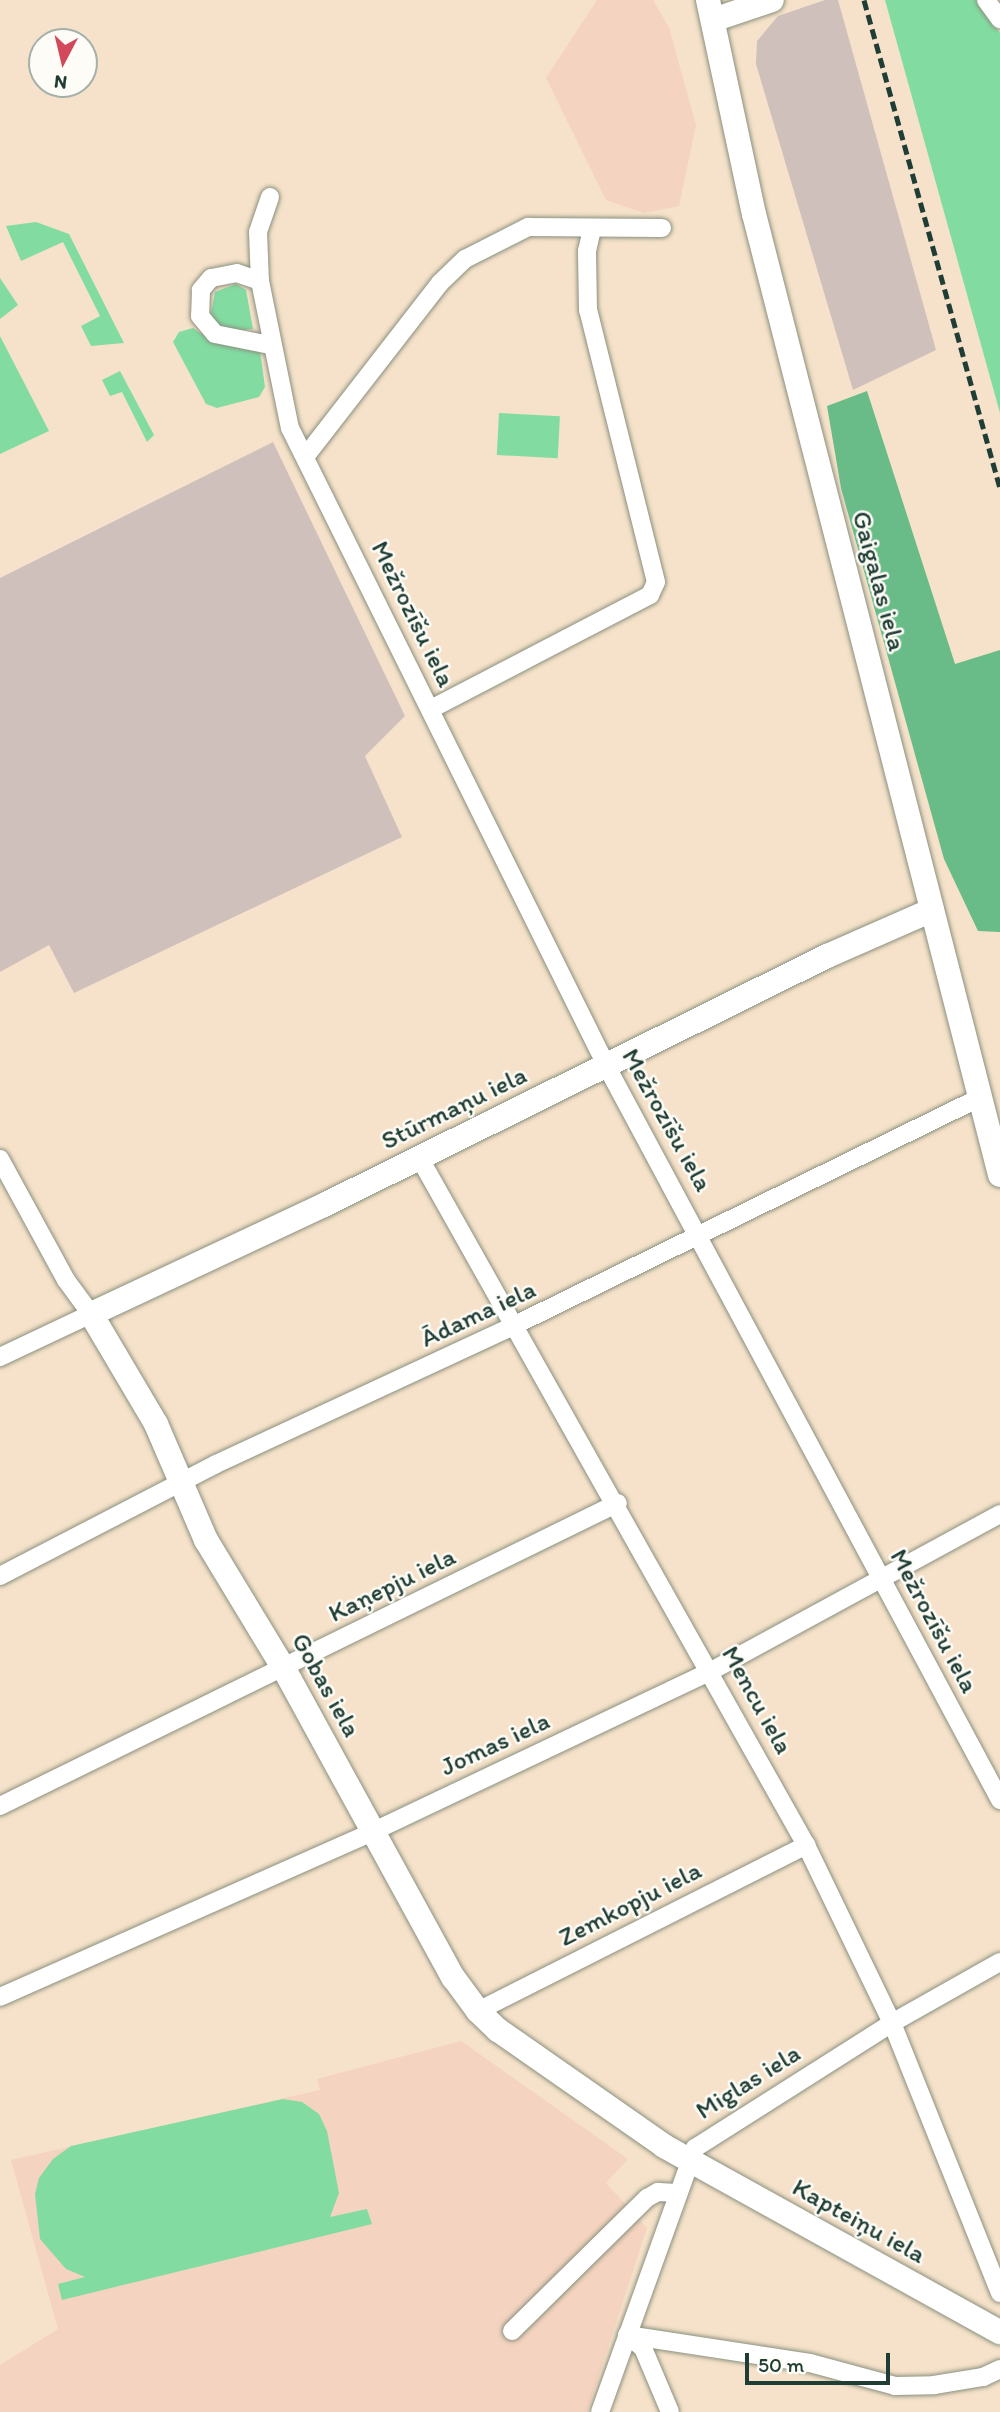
<!DOCTYPE html>
<html>
<head>
<meta charset="utf-8">
<style>
  body { margin:0 }
  #map { position:relative; width:1000px; height:2412px; overflow:hidden; background:#f6e2ca; font-family:Itim,sans-serif }
  div>[style] { position:absolute }
  .built>* { inset:0; background:#f4d3c0 }
  .industrial>* { inset:0; background:#d0c0bc }
  .green>* { inset:0; background:#82dca2; transform-origin:0 0 }
  .forest>* { inset:0; background:#69bc88 }
  .roads { filter:drop-shadow(0 0 2px #8a907f) drop-shadow(0 0 2px #8a907f) }
  .street>* { height:18px; margin:-9px; padding:0 9px; transform-origin:9px; border-radius:9px; background:#fff }
  .secondary>* { height:24px; margin:-12px; padding:0 12px; transform-origin:12px; border-radius:12px; background:#fff }
  .rail>* { height:5px; margin-top:-2.5px; transform-origin:0; background:repeating-linear-gradient(90deg,#1f3d34 0 10px,transparent 0 15px) }
  span { translate:-50% -50%; white-space:nowrap; text-align:center; line-height:1.15; -webkit-text-stroke:5px #fdfcf7; paint-order:stroke }
  .street-label { font-size:26px; color:#1f3d34 }
  .north { position:absolute; left:28px; top:28px; width:70px; height:70px; box-sizing:border-box; background:#fdfcf7; border:2px solid #a4b0a9; border-radius:50%; rotate:187deg; font-size:19px; font-weight:700; line-height:28px; text-align:center; color:#1f3d34 }
  .north::after { content:''; display:block; margin:auto; width:24px; height:32px; background:#d1495b; clip-path:polygon(50% 0,100% 100%,50% 72%,0 100%) }
  .scale { position:absolute; left:745px; top:2353px; width:145px; height:32px; box-sizing:border-box; border:4px solid #1f3d34; border-top:0; padding-left:9px; font-size:21px; line-height:24px; white-space:nowrap; color:#1f3d34; -webkit-text-stroke:5px #fdfcf7; paint-order:stroke }
</style>
</head>
<body>
<div id="map">
  <div class="built">
    <div style="clip-path:polygon(597px 0,653px 0,669px 28px,696px 125px,679px 206px,644px 213px,606px 200px,546px 78px)"></div>
    <div style="clip-path:polygon(461px 2041px,628px 2159px,606px 2183px,647px 2228px,587px 2412px,0 2412px,0 2365px,58px 2329px,11px 2160px,320px 2090px,317px 2079px)"></div>
  </div>
  <div class="industrial">
    <div style="clip-path:polygon(825px 0,838px 0,936px 350px,853px 390px,756px 64px,757px 41px,778px 16px)"></div>
    <div style="clip-path:polygon(273px 442px,405px 716px,365px 756px,402px 837px,74px 993px,49px 945px,0 972px,0 578px)"></div>
  </div>
  <div class="green">
    <div style="clip-path:polygon(885px 0,976px 0,1000px 33px,1000px 413px)"></div>
    <div style="clip-path:polygon(36px 222px,69px 234px,124px 343px,91px 346px,81px 326px,100px 316px,63px 242px,21px 261px,6px 226px)"></div>
    <div style="clip-path:polygon(0 278px,18px 305px,0 319px)"></div>
    <div style="clip-path:polygon(236px 284px,246px 290px,253px 329px,231px 331px,215px 324px,211px 314px,215px 292px)"></div>
    <div style="clip-path:polygon(193px 328px,214px 342px,260px 351px,265px 387px,259px 397px,217px 408px,206px 404px,173px 342px,179px 332px)"></div>
    <div style="clip-path:polygon(0 336px,49px 431px,0 454px)"></div>
    <div style="clip-path:polygon(120px 371px,154px 435px,147px 442px,122px 392px,110px 396px,102px 380px)"></div>
    <div style="left:499px;top:413px;width:61px;height:42px;rotate:3deg"></div>
    <div style="clip-path:polygon(283px 2099px,302px 2102px,319px 2114px,327px 2131px,339px 2193px,330px 2217px,367px 2209px,372px 2224px,62px 2300px,58px 2284px,85px 2277px,66px 2269px,40px 2239px,35px 2194px,39px 2178px,53px 2159px,71px 2146px)"></div>
  </div>
  <div class="forest">
    <div style="clip-path:polygon(867px 391px,955px 664px,1000px 650px,1000px 932px,978px 931px,944px 859px,841px 488px,827px 406px)"></div>
  </div>
  <div class="roads">
    <div class="street">
      <div style="left:986px;top:0;width:24px;rotate:54deg"></div>
      <div style="left:270px;top:197px;width:37px;rotate:109deg"></div>
      <div style="left:258px;top:232px;width:49px;rotate:87.7deg"></div>
      <div style="left:260px;top:281px;width:150px;rotate:78.5deg"></div>
      <div style="left:290px;top:428px;width:713px;rotate:63.61deg"></div>
      <div style="left:607px;top:1067px;width:832px;rotate:61.8deg"></div>
      <div style="left:260px;top:281px;width:24px;rotate:-161deg"></div>
      <div style="left:237px;top:273px;width:26px;rotate:169deg"></div>
      <div style="left:211px;top:278px;width:16px;rotate:130deg"></div>
      <div style="left:201px;top:290px;width:26px;rotate:92deg"></div>
      <div style="left:200px;top:316px;width:23px;rotate:50deg"></div>
      <div style="left:215px;top:334px;width:56px;rotate:11.3deg"></div>
      <div style="left:305px;top:457px;width:220px;rotate:-52.2deg"></div>
      <div style="left:440px;top:283px;width:35px;rotate:-44deg"></div>
      <div style="left:465px;top:259px;width:71px;rotate:-26.9deg"></div>
      <div style="left:528px;top:227px;width:134px;rotate:0.4deg"></div>
      <div style="left:431px;top:709px;width:247px;rotate:-27.5deg"></div>
      <div style="left:650px;top:595px;width:14px;rotate:-65deg"></div>
      <div style="left:656px;top:582px;width:280px;rotate:-104deg"></div>
      <div style="left:588px;top:310px;width:59px;rotate:-91deg"></div>
      <div style="left:587px;top:251px;width:22px;rotate:-77deg"></div>
      <div style="left:419px;top:1157px;width:789px;rotate:60.64deg"></div>
      <div style="left:806px;top:1845px;width:198px;rotate:64.2deg"></div>
      <div style="left:892px;top:2023px;width:291px;rotate:68.2deg"></div>
      <div style="left:0;top:1159px;width:138px;rotate:61.4deg"></div>
      <div style="left:66px;top:1280px;width:42px;rotate:53.7deg"></div>
      <div style="left:91px;top:1314px;width:101px;rotate:154.7deg"></div>
      <div style="left:0;top:1576px;width:243px;rotate:-27.4deg"></div>
      <div style="left:216px;top:1464px;width:330px;rotate:-24.9deg"></div>
      <div style="left:515px;top:1325px;width:517px;rotate:-26.07deg"></div>
      <div style="left:0;top:1806px;width:688px;rotate:-26.12deg"></div>
      <div style="left:0;top:1997px;width:407px;rotate:-23.9deg"></div>
      <div style="left:372px;top:1832px;width:375px;rotate:-25.4deg"></div>
      <div style="left:711px;top:1671px;width:329px;rotate:-28.5deg"></div>
      <div style="left:478px;top:2011px;width:368px;rotate:-26.8deg"></div>
      <div style="left:512px;top:2331px;width:190px;rotate:-44.6deg"></div>
      <div style="left:647px;top:2198px;width:13px;rotate:-29deg"></div>
      <div style="left:658px;top:2192px;width:20px;rotate:3deg"></div>
      <div style="left:627px;top:2335px;width:185px;rotate:8.7deg"></div>
      <div style="left:810px;top:2363px;width:88px;rotate:15.1deg"></div>
      <div style="left:895px;top:2386px;width:39px;rotate:-1deg"></div>
      <div style="left:934px;top:2385px;width:50px;rotate:-9.3deg"></div>
      <div style="left:983px;top:2377px;width:19px;rotate:-25deg"></div>
      <div style="left:627px;top:2335px;width:21px;rotate:39deg"></div>
      <div style="left:643px;top:2348px;width:69px;rotate:67.1deg"></div>
      <div style="left:600px;top:2412px;width:281px;rotate:-70.2deg"></div>
      <div style="left:695px;top:2148px;width:233px;rotate:-32.4deg"></div>
      <div style="left:892px;top:2023px;width:124px;rotate:-29.5deg"></div>
    </div>
    <div class="secondary">
      <div style="left:708px;top:0;width:219px;rotate:77.9deg"></div>
      <div style="left:754px;top:214px;width:992px;rotate:75.64deg"></div>
      <div style="left:713px;top:20px;width:62px;rotate:-18.7deg"></div>
      <div style="left:932px;top:910px;width:115px;rotate:156.3deg"></div>
      <div style="left:827px;top:956px;width:561px;rotate:153.66deg"></div>
      <div style="left:324px;top:1205px;width:257px;rotate:154.9deg"></div>
      <div style="left:91px;top:1314px;width:128px;rotate:59.4deg"></div>
      <div style="left:156px;top:1424px;width:126px;rotate:66.7deg"></div>
      <div style="left:206px;top:1540px;width:149px;rotate:58.8deg"></div>
      <div style="left:283px;top:1667px;width:354px;rotate:61.3deg"></div>
      <div style="left:453px;top:1977px;width:42px;rotate:53.7deg"></div>
      <div style="left:478px;top:2011px;width:28px;rotate:44deg"></div>
      <div style="left:498px;top:2030px;width:203px;rotate:34.9deg"></div>
      <div style="left:664px;top:2146px;width:384px;rotate:29deg"></div>
    </div>
  </div>
  <div class="rail">
    <div style="left:864px;top:0;width:507px;rotate:74.43deg"></div>
  </div>
  <div class="street-label">
    <span style="left:879px;top:581px;rotate:75deg">Gaigalas iela</span>
    <span style="left:413px;top:614px;rotate:64deg">Mežrozīšu iela</span>
    <span style="left:454px;top:1108px;rotate:-26deg">Stūrmaņu iela</span>
    <span style="left:667px;top:1120px;rotate:61deg">Mežrozīšu iela</span>
    <span style="left:478px;top:1314px;rotate:-25deg">Ādama iela</span>
    <span style="left:392px;top:1585px;rotate:-26deg">Kaņepju iela</span>
    <span style="left:934px;top:1621px;rotate:62deg">Mežrozīšu iela</span>
    <span style="left:326px;top:1685px;rotate:61deg">Gobas iela</span>
    <span style="left:757px;top:1700px;rotate:61deg">Mencu iela</span>
    <span style="left:495px;top:1744px;rotate:-25deg">Jomas iela</span>
    <span style="left:630px;top:1904px;rotate:-27deg">Zemkopju iela</span>
    <span style="left:748px;top:2082px;rotate:-32deg">Miglas iela</span>
    <span style="left:859px;top:2221px;rotate:29deg">Kapteiņu iela</span>
  </div>
  <div class="north">N</div>
  <div class="scale">50 m</div>
</div>
</body>
</html>
